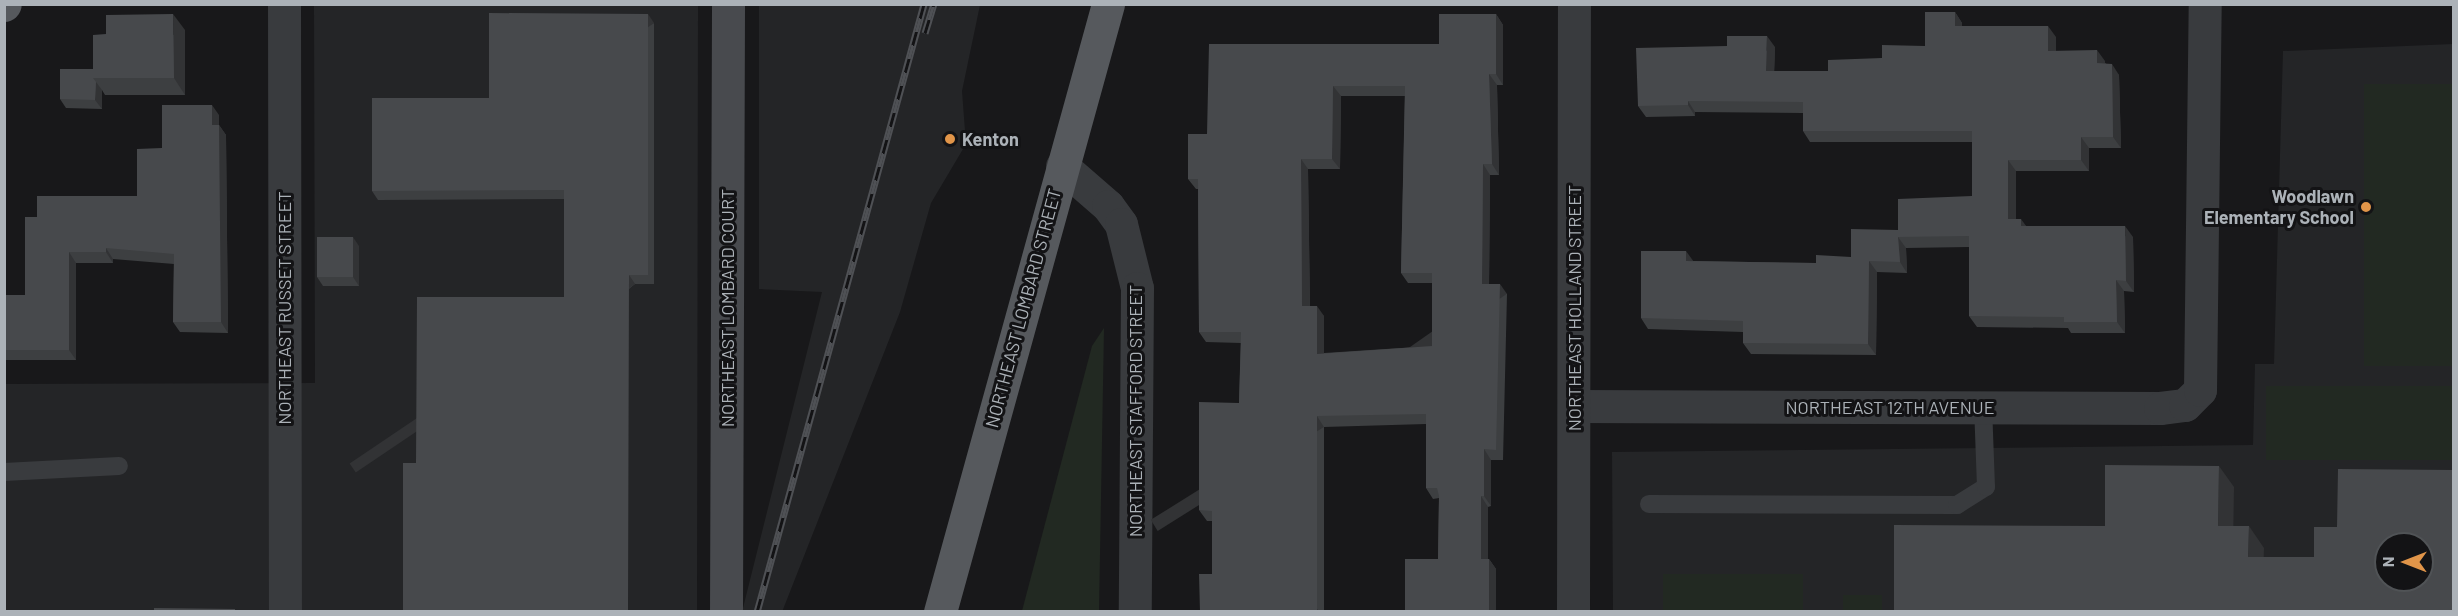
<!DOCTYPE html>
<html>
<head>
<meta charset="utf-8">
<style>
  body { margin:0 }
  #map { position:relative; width:2458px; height:616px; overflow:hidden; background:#18181a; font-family:Barlow,sans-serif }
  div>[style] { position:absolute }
  .built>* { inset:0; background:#242527 }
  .green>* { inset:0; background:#222922; transform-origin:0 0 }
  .lane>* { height:18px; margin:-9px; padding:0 9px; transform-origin:9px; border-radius:9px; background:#393b3e }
  .street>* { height:33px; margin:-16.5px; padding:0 16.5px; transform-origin:16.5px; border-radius:16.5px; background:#393b3e }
  .secondary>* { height:33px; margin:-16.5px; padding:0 16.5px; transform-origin:16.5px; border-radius:16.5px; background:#484a4e }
  .primary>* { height:33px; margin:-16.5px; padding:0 16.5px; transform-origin:16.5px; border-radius:16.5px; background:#56595d }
  .rail>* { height:7px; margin-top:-3.5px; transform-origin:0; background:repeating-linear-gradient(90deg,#131315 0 14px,#4f5155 0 28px); box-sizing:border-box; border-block:2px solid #4f5155 }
  .wall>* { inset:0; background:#3d3f41 }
  .shaded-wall>* { inset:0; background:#323335; transform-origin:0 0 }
  .building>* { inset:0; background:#47494c; transform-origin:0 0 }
  .dots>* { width:16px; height:16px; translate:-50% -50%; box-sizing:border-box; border:3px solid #131315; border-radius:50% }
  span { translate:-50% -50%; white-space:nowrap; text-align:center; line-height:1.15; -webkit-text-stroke:6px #131315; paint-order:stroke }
  .poi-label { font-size:18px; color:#acb2b8; font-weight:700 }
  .left { translate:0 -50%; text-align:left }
  .right { translate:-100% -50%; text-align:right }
  .street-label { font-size:18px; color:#acb2b8 }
  .frame { position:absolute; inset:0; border:6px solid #acb2b8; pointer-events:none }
  .north { position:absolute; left:2374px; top:532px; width:60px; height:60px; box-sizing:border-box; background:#131315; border:2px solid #505356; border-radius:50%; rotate:270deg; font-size:16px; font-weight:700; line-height:24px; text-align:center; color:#acb2b8 }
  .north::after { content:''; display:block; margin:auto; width:21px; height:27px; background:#e19549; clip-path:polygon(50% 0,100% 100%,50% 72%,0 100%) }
</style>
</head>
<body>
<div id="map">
  <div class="built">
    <div style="clip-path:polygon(314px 5px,698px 5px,697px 611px,5px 611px,4px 384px,315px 383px)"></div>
    <div style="clip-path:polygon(759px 5px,980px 5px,962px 91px,966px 144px,931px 203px,900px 312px,782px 612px,743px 611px,743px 608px,822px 292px,759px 289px)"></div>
    <div style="clip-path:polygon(evenodd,2453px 44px,2453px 611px,1613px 611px,1612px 452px,2253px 445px,2255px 364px,2274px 364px,2283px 51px,2453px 44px,2386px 544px,2422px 544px,2422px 580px,2386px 580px,2386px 544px)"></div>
  </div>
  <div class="green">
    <div style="left:2453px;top:84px;width:282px;height:89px;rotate:90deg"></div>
    <div style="clip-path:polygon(1104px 328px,1099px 611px,1022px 611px,1092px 346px)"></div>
    <div style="left:2453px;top:386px;width:74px;height:187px;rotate:90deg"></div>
    <div style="left:1663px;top:574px;width:140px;height:37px"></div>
    <div style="left:1843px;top:595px;width:39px;height:16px"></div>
  </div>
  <div class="lane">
    <div style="left:4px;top:472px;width:115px;rotate:-3deg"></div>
    <div style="left:1649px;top:504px;width:308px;rotate:0.2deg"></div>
    <div style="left:1957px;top:505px;width:34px;rotate:-32deg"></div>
    <div style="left:1986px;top:487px;width:80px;rotate:-92.1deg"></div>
  </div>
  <div class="street">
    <div style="left:284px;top:4px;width:608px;rotate:89.91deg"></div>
    <div style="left:1062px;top:166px;width:61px;rotate:41deg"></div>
    <div style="left:1108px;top:206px;width:22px;rotate:54deg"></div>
    <div style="left:1121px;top:224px;width:66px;rotate:76deg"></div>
    <div style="left:1137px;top:288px;width:324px;rotate:90.4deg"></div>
    <div style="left:1574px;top:406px;width:586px;rotate:0.2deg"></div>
    <div style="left:2160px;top:408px;width:25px;rotate:-7deg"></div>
    <div style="left:2185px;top:405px;width:21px;rotate:-45deg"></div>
    <div style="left:2200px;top:390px;width:386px;rotate:-89.3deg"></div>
    <div style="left:1573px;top:612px;width:608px;rotate:-89.91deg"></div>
  </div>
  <div class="secondary">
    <div style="left:726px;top:612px;width:608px;rotate:-89.81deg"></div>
  </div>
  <div class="primary">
    <div style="left:4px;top:5px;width:1px;rotate:-45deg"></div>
    <div style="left:940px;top:612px;width:631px;rotate:-74.55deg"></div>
  </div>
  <div class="rail">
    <div style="left:925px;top:33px;width:30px;rotate:-73deg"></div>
    <div style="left:757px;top:612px;width:631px;rotate:-74.64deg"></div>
  </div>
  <div class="wall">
    <div style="clip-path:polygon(1955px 12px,1962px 23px,1962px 26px,2056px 37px,2056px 51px,2105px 61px,2105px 63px,2119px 75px,2121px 148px,2089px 148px,2089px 171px,2016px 171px,2016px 219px,2026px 226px,2133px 237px,2134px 292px,2124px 291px,2125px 333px,2071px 333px,2068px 328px,1977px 327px,1969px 316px,1969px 247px,1906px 248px,1907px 273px,1877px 272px,1876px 355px,1751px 354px,1743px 343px,1743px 332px,1648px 329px,1641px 318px,1693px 261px,1816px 263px,1851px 257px,1898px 230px,1972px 196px,1972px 142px,1810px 142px,1803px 131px,1803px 113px,1695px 112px,1695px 116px,1646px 117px,1638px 106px,1775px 47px,1774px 71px,1828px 71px,1882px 58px,1925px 46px)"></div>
    <div style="clip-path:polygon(evenodd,1496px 14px,1503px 25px,1503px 85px,1497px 85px,1499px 175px,1490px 175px,1489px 284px,1507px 294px,1503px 460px,1491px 460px,1491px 506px,1488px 507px,1488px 559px,1489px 559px,1496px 569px,1496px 612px,1438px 559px,1439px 498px,1433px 499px,1426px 488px,1426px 424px,1324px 427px,1324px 612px,1212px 574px,1212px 521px,1207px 521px,1199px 510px,1239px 403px,1241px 343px,1206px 342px,1199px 332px,1198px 189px,1196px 189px,1188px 179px,1207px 134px,1439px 44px,1496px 14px,1341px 96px,1405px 96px,1401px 273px,1408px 283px,1432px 283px,1432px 346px,1324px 353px,1324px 316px,1310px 306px,1308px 169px,1340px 169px,1341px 96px)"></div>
    <div style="clip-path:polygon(654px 23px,654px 284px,635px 284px,416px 463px,564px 297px,564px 199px,378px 200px,372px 191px,489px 98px)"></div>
    <div style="clip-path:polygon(185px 30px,185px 95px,105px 95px,102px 90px,102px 109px,66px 108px,60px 99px,93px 69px)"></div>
    <div style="clip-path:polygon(219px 115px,219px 125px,226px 135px,228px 333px,180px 332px,173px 322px,174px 264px,113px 259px,113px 263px,76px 263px,76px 360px,4px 360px,4px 295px,25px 295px,37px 217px,137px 196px,162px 148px)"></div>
    <div style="clip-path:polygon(359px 246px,359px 286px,323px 286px,317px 277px)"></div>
  </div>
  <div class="shaded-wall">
    <div style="clip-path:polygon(1955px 12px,1962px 23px,1962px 37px,1955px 26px)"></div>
    <div style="clip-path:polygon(173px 14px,185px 30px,185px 95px,174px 78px)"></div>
    <div style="left:648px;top:14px;width:11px;height:261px;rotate:56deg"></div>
    <div style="clip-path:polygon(1496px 14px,1503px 25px,1503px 85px,1496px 74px)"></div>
    <div style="clip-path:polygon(2048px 26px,2056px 37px,2056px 62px,2048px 51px)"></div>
    <div style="clip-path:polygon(1767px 36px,1775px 47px,1774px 82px,1766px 71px)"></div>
    <div style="clip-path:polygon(2097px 50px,2105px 61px,2105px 74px,2097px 63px)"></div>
    <div style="clip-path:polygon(2112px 64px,2119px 75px,2121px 148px,2113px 137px)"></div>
    <div style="clip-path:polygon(1489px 74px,1497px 85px,1499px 175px,1492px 164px)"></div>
    <div style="clip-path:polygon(96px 82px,102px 90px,102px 109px,95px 100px)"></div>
    <div style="clip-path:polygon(1333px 86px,1341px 96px,1340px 169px,1332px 159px)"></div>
    <div style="clip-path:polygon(1688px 101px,1695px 112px,1695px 116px,1688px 105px)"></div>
    <div style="clip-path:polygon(212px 105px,219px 115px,219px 125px,226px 135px,228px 333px,221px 322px,212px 125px)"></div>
    <div style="clip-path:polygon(2081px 137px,2089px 148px,2089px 171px,2081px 160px)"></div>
    <div style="clip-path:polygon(1301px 159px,1308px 169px,1310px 316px,1302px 306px)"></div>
    <div style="clip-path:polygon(2008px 160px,2016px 171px,2016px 230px,2008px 219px)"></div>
    <div style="clip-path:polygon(1483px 164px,1490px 175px,1489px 294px,1482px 284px)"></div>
    <div style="clip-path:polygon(2021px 219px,2029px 230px,2021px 226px)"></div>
    <div style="clip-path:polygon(2125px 226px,2133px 237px,2134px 292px,2126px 281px)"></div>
    <div style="clip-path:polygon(353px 237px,359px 246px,359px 286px,353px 277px)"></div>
    <div style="clip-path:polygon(1898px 237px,1906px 248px,1907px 273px,1900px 262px)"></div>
    <div style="clip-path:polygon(106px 248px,113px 259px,113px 263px,106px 252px)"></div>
    <div style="clip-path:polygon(1686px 251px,1694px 262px,1686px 261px)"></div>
    <div style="clip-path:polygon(69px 252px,76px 263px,76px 360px,69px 350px)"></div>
    <div style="clip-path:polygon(1869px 261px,1877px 272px,1876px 355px,1868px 344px)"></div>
    <div style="left:629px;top:275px;width:11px;height:337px;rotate:56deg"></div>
    <div style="clip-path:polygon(2116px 280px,2124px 291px,2125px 333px,2117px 322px)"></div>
    <div style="left:1500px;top:284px;width:12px;height:166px;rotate:55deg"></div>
    <div style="clip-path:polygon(1317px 306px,1324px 316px,1324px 364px,1317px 354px)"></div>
    <div style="left:1317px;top:416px;width:13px;height:196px;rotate:58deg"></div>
    <div style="clip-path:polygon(1484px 449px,1491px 460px,1491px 506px,1484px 496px)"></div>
    <div style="clip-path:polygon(2219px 466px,2234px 487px,2233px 548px,2218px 526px)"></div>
    <div style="clip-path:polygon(1481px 496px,1488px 507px,1488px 569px,1481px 559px)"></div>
    <div style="clip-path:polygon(2249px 526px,2264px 548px,2263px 579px,2248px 557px)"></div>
    <div style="clip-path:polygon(1489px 559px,1496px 569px,1496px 612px,1489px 612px)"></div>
  </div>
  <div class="building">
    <div style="clip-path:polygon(1925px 12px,1955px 12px,1955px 26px,2048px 26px,2048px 51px,2097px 50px,2097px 63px,2112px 64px,2113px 137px,2081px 137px,2081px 160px,2008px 160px,2008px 219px,2021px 219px,2021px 226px,2125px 226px,2126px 281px,2116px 280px,2117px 322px,2064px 322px,2064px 317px,1969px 316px,1969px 236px,1898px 237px,1900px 262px,1869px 261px,1868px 344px,1743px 343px,1743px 321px,1641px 318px,1641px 251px,1686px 251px,1686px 261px,1816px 263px,1816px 255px,1851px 257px,1851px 229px,1898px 230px,1898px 236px,1898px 199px,1972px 196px,1972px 131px,1803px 131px,1803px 102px,1688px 101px,1688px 105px,1638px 106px,1636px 48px,1727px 46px,1727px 36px,1767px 36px,1766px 71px,1828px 71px,1828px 60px,1882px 58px,1882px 45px,1925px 46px)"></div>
    <div style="clip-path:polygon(489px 13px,648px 14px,648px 275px,629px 275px,628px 612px,403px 612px,403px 463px,416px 463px,417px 297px,564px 297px,564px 190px,372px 191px,372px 98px,489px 98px)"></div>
    <div style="clip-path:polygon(173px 14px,174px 78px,93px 78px,93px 35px,106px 34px,106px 15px)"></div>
    <div style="clip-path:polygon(evenodd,1439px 14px,1496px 14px,1496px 74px,1489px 74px,1492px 164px,1483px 164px,1482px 284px,1500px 284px,1496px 450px,1484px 449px,1484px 496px,1481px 496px,1481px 559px,1489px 559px,1489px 612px,1405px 612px,1405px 559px,1438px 559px,1439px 496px,1437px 488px,1426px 488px,1426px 414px,1317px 416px,1317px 612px,1200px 612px,1199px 574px,1212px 574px,1212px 511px,1199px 510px,1199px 402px,1239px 403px,1241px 332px,1199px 332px,1198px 179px,1188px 179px,1188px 134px,1207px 134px,1209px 44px,1439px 44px,1439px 14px,1333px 86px,1405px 86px,1401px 273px,1432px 273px,1432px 346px,1317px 354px,1317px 306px,1302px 306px,1301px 159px,1332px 159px,1333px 86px)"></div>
    <div style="clip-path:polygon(60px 69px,93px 69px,93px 78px,96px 82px,95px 100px,60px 99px)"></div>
    <div style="clip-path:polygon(162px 105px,212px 105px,212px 125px,219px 125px,221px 322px,173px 322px,174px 254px,106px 248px,106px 252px,69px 252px,69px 350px,4px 350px,4px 295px,25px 295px,25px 217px,37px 217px,37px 196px,137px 196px,137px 149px,162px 148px)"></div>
    <div style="left:353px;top:237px;width:40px;height:36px;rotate:90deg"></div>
    <div style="clip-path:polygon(evenodd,2105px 465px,2219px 466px,2218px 526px,2249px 526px,2248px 557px,2314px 557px,2314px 527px,2337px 527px,2338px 469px,2454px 470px,2454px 612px,1894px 612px,1894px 525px,2105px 526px,2105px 465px,2386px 544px,2422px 544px,2422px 580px,2386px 580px,2386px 544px)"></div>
    <div style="clip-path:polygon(154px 608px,235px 609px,235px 612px,154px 612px)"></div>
  </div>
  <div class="dots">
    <div style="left:950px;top:139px;background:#e19549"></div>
    <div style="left:2366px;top:207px;background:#e19549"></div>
  </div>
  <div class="poi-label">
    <span class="left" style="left:962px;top:139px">Kenton</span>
    <span class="right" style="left:2354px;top:207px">Woodlawn<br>Elementary School</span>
  </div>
  <div class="street-label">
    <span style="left:284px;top:308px;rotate:-90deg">NORTHEAST RUSSET STREET</span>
    <span style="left:727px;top:308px;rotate:-90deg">NORTHEAST LOMBARD COURT</span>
    <span style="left:1023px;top:308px;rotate:-75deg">NORTHEAST LOMBARD STREET</span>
    <span style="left:1574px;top:308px;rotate:-90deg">NORTHEAST HOLLAND STREET</span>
    <span style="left:1890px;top:407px">NORTHEAST 12TH AVENUE</span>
    <span style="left:1135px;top:411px;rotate:-90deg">NORTHEAST STAFFORD STREET</span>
  </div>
  <div class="frame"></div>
  <div class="north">N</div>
</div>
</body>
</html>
